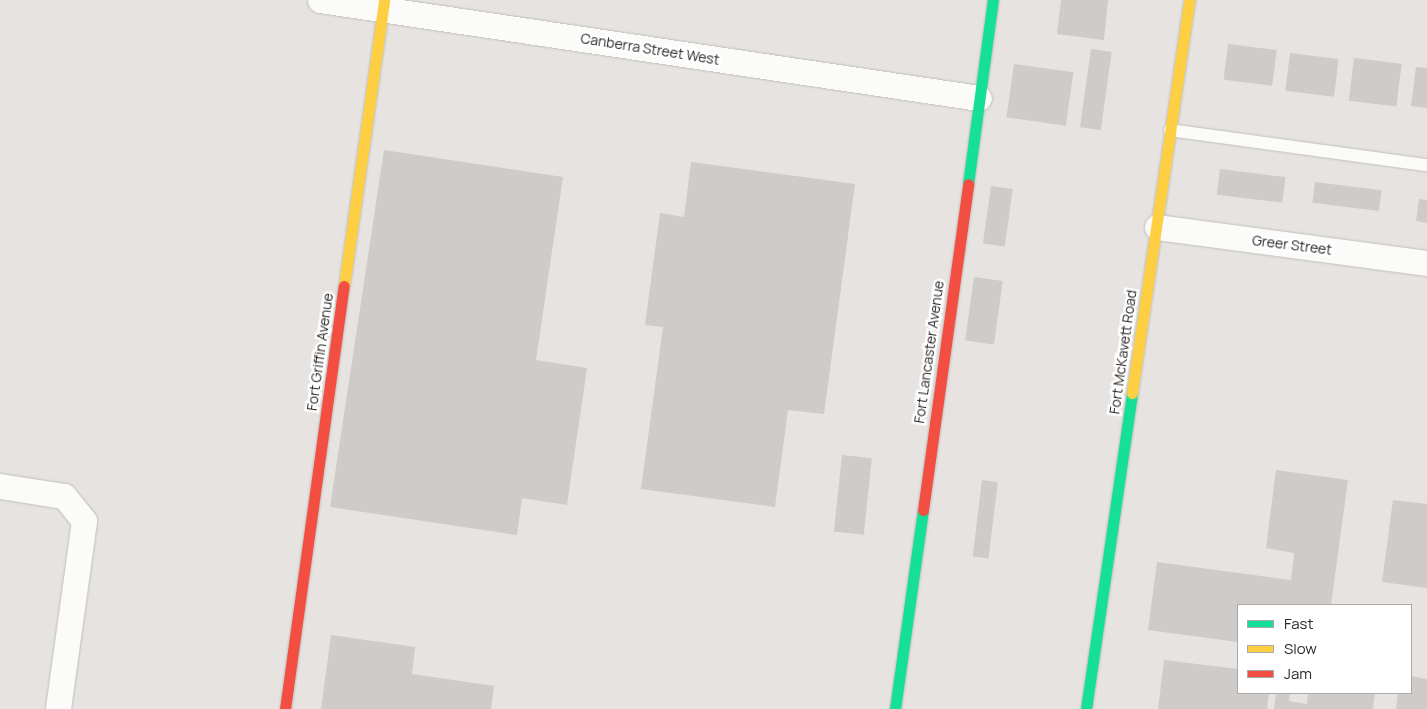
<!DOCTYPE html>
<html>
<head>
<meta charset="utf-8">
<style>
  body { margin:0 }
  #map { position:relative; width:1427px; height:709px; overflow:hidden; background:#e6e3e0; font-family:Manrope,sans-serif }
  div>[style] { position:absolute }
  .building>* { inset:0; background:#cecbc9; transform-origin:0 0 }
  .roads { filter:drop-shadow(0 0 1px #c0c0c0) drop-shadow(0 0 1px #c0c0c0) }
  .lane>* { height:12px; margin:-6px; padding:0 6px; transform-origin:6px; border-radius:6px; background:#fbfbfa }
  .street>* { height:25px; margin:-12.5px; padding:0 12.5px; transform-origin:12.5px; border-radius:12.5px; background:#fbfbfa }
  .fast>* { height:11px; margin:-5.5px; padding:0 5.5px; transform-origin:5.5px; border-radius:5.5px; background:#16e098 }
  .slow>* { height:11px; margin:-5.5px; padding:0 5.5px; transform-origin:5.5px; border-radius:5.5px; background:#ffcf43 }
  .jam>* { height:11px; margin:-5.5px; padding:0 5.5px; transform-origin:5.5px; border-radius:5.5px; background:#f24e42 }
  span { translate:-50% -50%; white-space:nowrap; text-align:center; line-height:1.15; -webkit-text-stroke:5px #fff; paint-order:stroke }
  .street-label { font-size:14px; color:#292929 }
  .legend { position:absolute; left:1237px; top:604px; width:175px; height:90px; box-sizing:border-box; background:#fff; border:1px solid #a9a9a9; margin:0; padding:6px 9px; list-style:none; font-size:15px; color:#292929 }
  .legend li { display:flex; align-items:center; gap:10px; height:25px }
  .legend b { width:25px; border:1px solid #a9a9a9 }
</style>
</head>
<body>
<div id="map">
  <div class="building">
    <div style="clip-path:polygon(1061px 0,1108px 0,1104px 40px,1057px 34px)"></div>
    <div style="left:1228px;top:44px;width:49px;height:36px;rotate:7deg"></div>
    <div style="left:1091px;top:49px;width:21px;height:79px;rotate:8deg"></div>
    <div style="left:1290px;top:53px;width:49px;height:38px;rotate:7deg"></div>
    <div style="left:1354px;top:58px;width:48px;height:43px;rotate:7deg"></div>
    <div style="left:1014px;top:64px;width:60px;height:54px;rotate:8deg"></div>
    <div style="clip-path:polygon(1416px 67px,1427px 68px,1427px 108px,1411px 106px)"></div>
    <div style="clip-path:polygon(384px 150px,563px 177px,536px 360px,587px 368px,567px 505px,522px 498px,517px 535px,330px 507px)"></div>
    <div style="clip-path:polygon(691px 162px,855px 184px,824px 414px,788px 410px,775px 507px,641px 489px,663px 327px,645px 325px,660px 213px,684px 217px)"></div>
    <div style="left:1220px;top:169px;width:66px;height:26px;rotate:7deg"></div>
    <div style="left:1315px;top:182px;width:67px;height:21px;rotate:7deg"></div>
    <div style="left:991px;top:186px;width:22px;height:58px;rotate:8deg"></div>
    <div style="clip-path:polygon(1419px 199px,1427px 200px,1427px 223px,1416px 221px)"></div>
    <div style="left:974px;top:277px;width:29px;height:64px;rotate:8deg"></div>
    <div style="left:842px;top:455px;width:30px;height:77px;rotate:6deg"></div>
    <div style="clip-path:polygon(1276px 470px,1348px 480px,1331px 605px,1238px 605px,1238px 642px,1148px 630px,1157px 562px,1291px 580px,1294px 553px,1266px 548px)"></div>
    <div style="left:982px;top:480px;width:16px;height:77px;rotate:7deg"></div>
    <div style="clip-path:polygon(1393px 500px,1427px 504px,1427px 588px,1382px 582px)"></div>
    <div style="clip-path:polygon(331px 635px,415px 647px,412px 674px,494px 686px,491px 709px,321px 709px)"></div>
    <div style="clip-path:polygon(1164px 660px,1238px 669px,1238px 693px,1269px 693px,1267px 709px,1158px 709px)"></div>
    <div style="clip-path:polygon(1411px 676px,1427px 679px,1427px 709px,1396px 709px,1398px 693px,1411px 693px)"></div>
    <div style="clip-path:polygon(1276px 693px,1290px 693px,1289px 701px,1307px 704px,1308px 693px,1375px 693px,1373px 709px,1274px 709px)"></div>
  </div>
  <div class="roads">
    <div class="lane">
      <div style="left:1170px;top:130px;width:259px;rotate:7.8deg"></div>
    </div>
    <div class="street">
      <div style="left:320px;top:0;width:666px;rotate:8.46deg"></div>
      <div style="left:1157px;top:227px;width:272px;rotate:7.6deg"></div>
      <div style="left:0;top:486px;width:65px;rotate:8.9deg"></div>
      <div style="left:64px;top:496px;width:32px;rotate:51deg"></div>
      <div style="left:84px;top:521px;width:190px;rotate:97.9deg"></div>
    </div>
    <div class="fast">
      <div style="left:968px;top:184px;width:186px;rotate:-82.3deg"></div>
      <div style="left:895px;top:709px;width:201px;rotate:-82deg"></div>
      <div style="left:1086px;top:709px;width:319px;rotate:-81.7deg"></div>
    </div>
    <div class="slow">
      <div style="left:344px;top:286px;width:289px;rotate:-82deg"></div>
      <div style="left:1132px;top:393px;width:397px;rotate:-81.7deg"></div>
    </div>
    <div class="jam">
      <div style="left:923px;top:510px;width:329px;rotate:-82.1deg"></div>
      <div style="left:285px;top:709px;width:427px;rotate:-82.1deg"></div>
    </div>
  </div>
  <div class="street-label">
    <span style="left:650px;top:49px;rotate:9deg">Canberra Street West</span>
    <span style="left:1292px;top:245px;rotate:7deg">Greer Street</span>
    <span style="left:320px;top:352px;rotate:-82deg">Fort Griffin Avenue</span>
    <span style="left:929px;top:352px;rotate:-82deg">Fort Lancaster Avenue</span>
    <span style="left:1123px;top:352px;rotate:-82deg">Fort McKavett Road</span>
  </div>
  <ul class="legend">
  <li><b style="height:6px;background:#16e098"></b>Fast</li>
  <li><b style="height:6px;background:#ffcf43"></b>Slow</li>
  <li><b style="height:6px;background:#f24e42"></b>Jam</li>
  </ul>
</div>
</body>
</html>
